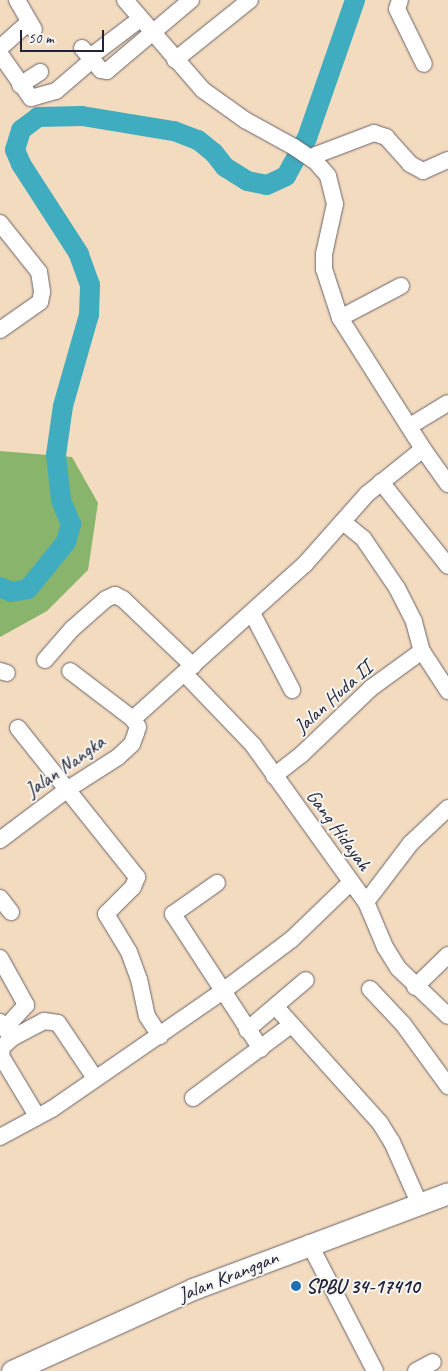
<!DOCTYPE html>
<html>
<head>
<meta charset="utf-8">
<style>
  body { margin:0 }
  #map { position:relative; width:448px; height:1371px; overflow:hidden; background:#f3dbbf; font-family:Caveat,sans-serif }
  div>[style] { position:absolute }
  .forest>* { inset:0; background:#89b46c }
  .river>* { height:20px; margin:-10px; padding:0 10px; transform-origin:10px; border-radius:10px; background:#40acbf }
  .roads { filter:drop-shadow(0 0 1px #6b6369) drop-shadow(0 0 1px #6b6369) }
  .minor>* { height:16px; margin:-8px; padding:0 8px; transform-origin:8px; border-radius:8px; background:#fff }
  .major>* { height:21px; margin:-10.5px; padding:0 10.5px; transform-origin:10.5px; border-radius:10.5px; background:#fff }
  .dots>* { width:14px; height:14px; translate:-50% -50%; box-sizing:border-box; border:2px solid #f6f6f2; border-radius:50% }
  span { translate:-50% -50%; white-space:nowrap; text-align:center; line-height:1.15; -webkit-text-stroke:4px #f6f6f2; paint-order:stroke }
  .street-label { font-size:20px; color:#22223b }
  .poi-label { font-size:20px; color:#22223b; font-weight:700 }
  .left { translate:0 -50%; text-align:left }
  .scale { position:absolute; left:20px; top:30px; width:84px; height:22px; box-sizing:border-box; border:2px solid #22223b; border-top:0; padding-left:6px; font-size:15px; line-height:18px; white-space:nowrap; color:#22223b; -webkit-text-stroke:4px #f6f6f2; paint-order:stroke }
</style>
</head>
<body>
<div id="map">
  <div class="forest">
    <div style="clip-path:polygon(0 451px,72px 457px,98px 503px,88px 570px,47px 611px,0 637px)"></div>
  </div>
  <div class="river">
    <div style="left:0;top:587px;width:12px;rotate:24deg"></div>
    <div style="left:11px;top:592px;width:17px;rotate:-10deg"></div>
    <div style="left:28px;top:589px;width:60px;rotate:-51deg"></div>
    <div style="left:66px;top:542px;width:19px;rotate:-74deg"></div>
    <div style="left:71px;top:524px;width:26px;rotate:-113deg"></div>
    <div style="left:61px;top:500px;width:45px;rotate:-96.3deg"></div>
    <div style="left:56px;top:455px;width:49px;rotate:-81.9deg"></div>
    <div style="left:63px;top:406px;width:95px;rotate:-74.1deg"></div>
    <div style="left:89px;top:315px;width:30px;rotate:-88deg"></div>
    <div style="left:90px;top:285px;width:33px;rotate:-110deg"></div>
    <div style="left:79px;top:254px;width:107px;rotate:-122.8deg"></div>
    <div style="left:21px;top:164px;width:15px;rotate:-113deg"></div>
    <div style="left:15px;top:150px;width:21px;rotate:-73deg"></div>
    <div style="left:21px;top:130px;width:21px;rotate:-37deg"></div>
    <div style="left:38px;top:117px;width:44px;rotate:-1.3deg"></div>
    <div style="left:82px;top:116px;width:93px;rotate:9.3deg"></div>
    <div style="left:174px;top:131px;width:26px;rotate:21deg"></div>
    <div style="left:198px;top:140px;width:21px;rotate:39deg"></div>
    <div style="left:214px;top:153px;width:18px;rotate:52deg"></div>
    <div style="left:225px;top:167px;width:26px;rotate:32deg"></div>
    <div style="left:247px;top:181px;width:20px;rotate:11deg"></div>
    <div style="left:267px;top:185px;width:21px;rotate:-25deg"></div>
    <div style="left:286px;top:176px;width:43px;rotate:-61.1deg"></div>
    <div style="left:307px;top:138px;width:146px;rotate:-70.8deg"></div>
  </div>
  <div class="roads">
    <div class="minor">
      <div style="left:17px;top:0;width:34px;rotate:60deg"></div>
      <div style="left:125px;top:0;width:119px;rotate:49.1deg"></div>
      <div style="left:203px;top:90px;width:52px;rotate:35.5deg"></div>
      <div style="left:245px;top:120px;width:56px;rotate:28.9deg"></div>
      <div style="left:294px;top:147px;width:27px;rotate:34deg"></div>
      <div style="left:316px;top:162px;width:18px;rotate:49deg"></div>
      <div style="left:328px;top:176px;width:29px;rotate:76deg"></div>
      <div style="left:335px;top:204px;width:51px;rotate:102.4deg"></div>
      <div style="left:324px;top:254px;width:15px;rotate:90deg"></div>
      <div style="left:324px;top:269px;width:52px;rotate:71.9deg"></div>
      <div style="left:340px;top:318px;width:155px;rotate:57.6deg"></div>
      <div style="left:423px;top:449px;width:72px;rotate:141.2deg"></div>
      <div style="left:367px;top:494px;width:94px;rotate:131.5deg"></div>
      <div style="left:305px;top:564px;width:232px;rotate:138deg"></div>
      <div style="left:400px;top:0;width:9px;rotate:108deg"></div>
      <div style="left:397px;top:9px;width:61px;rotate:63.9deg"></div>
      <div style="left:0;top:48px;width:38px;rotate:-42deg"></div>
      <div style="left:82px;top:48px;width:29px;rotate:49deg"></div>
      <div style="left:101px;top:70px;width:6px;rotate:9deg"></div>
      <div style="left:107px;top:71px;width:110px;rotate:-40.2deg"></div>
      <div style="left:0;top:54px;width:54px;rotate:54.8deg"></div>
      <div style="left:31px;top:98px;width:26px;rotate:-16deg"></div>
      <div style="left:56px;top:91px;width:48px;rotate:-40.7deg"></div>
      <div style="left:90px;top:57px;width:63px;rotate:-37.2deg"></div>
      <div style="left:175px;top:60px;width:96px;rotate:-38.7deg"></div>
      <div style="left:20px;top:85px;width:24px;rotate:-33deg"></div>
      <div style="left:312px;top:159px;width:6px;rotate:-45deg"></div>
      <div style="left:316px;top:155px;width:62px;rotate:-20.8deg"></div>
      <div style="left:374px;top:133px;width:13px;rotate:18deg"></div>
      <div style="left:386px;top:137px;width:36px;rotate:48deg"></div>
      <div style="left:410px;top:164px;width:15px;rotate:28deg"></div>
      <div style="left:423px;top:171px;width:27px;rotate:-24deg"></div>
      <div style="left:0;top:223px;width:63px;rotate:51.5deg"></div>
      <div style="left:39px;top:272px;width:20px;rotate:81deg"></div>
      <div style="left:42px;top:292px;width:10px;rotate:101deg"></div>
      <div style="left:40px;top:302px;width:49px;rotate:145deg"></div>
      <div style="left:340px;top:318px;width:69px;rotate:-27.7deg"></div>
      <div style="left:410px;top:426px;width:44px;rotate:-31.2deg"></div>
      <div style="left:423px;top:449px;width:43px;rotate:54.5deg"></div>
      <div style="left:381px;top:482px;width:107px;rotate:51.4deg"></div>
      <div style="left:343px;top:522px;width:26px;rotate:39deg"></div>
      <div style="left:363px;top:538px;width:60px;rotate:55.8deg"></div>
      <div style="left:397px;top:588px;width:38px;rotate:63deg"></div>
      <div style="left:414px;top:622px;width:30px;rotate:75deg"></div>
      <div style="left:422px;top:651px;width:48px;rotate:57deg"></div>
      <div style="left:252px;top:613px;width:87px;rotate:62.5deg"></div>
      <div style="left:45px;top:660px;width:41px;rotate:-48.9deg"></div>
      <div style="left:72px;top:629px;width:45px;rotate:-41.4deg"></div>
      <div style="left:106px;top:599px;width:10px;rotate:-24deg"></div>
      <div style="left:115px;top:595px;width:9px;rotate:27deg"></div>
      <div style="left:123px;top:599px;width:97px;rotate:43.7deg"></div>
      <div style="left:0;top:671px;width:7px;rotate:16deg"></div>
      <div style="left:185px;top:674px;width:98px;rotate:46.2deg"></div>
      <div style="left:253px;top:745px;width:193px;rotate:54.3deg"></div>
      <div style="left:366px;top:902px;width:49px;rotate:67.1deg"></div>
      <div style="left:385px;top:947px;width:25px;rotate:58deg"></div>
      <div style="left:398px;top:968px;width:69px;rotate:43.8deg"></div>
      <div style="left:18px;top:728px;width:191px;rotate:51.4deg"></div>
      <div style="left:137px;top:877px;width:11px;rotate:112deg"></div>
      <div style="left:133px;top:887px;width:38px;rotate:135deg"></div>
      <div style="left:106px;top:914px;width:44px;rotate:58.8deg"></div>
      <div style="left:129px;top:952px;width:29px;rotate:70deg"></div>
      <div style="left:139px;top:979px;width:38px;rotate:78deg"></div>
      <div style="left:147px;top:1016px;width:24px;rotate:57deg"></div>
      <div style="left:274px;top:776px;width:34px;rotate:-38deg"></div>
      <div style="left:301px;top:755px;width:97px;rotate:-43.7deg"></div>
      <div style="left:371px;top:688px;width:63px;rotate:-36deg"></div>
      <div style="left:0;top:840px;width:85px;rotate:-36.9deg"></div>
      <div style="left:68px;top:789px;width:59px;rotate:-32.6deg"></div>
      <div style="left:118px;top:757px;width:19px;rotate:-43deg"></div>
      <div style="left:132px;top:744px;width:12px;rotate:-70deg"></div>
      <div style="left:136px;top:733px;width:6px;rotate:-72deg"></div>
      <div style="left:138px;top:727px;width:9px;rotate:-122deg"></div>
      <div style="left:133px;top:719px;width:79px;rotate:-142.7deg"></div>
      <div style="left:217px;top:883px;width:54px;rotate:144.8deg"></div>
      <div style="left:173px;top:914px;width:161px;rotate:56.9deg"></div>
      <div style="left:0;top:898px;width:18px;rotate:52deg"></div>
      <div style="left:366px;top:902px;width:74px;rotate:-52.7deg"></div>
      <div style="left:411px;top:843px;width:51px;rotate:-43.4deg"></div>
      <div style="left:0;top:958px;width:54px;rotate:61deg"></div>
      <div style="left:26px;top:1005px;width:31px;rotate:132deg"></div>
      <div style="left:415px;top:987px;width:46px;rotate:-44.1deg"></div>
      <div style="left:370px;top:989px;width:48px;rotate:46.7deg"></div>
      <div style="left:403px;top:1024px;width:77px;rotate:54deg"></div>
      <div style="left:276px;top:1007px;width:156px;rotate:48.1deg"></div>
      <div style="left:380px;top:1123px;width:22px;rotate:58deg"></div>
      <div style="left:392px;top:1142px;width:67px;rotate:66.1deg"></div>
      <div style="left:0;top:1022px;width:20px;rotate:53deg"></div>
      <div style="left:12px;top:1038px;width:36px;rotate:-28deg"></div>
      <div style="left:44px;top:1021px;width:14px;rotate:8deg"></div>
      <div style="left:58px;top:1023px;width:66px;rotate:56.1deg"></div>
      <div style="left:247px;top:1030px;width:77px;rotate:-40.3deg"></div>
      <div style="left:12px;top:1038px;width:13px;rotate:138deg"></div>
      <div style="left:2px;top:1047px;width:9px;rotate:96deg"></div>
      <div style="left:1px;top:1056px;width:70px;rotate:59deg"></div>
      <div style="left:193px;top:1098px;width:122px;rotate:-36.7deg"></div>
      <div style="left:0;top:1137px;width:59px;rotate:-28.3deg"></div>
      <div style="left:52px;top:1109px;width:208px;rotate:-34.6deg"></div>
      <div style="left:223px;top:991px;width:86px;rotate:-37deg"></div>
      <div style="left:292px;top:939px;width:81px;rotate:-44deg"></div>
      <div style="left:309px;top:1243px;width:144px;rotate:62.7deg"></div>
      <div style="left:416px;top:1371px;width:19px;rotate:-28deg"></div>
    </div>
    <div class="major">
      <div style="left:12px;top:1371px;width:199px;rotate:-24.4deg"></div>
      <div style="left:193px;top:1289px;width:272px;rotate:-20.6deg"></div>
    </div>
  </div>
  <div class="dots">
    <div style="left:296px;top:1286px;background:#1f6fb2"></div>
  </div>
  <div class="street-label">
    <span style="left:333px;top:697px;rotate:-42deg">Jalan Huda II</span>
    <span style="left:65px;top:766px;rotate:-35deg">Jalan Nangka</span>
    <span style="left:339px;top:830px;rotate:54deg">Gang Hidayah</span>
    <span style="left:228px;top:1276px;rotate:-22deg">Jalan Kranggan</span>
  </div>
  <div class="poi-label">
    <span class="left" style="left:306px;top:1286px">SPBU 34-17410</span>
  </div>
  <div class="scale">50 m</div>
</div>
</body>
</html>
